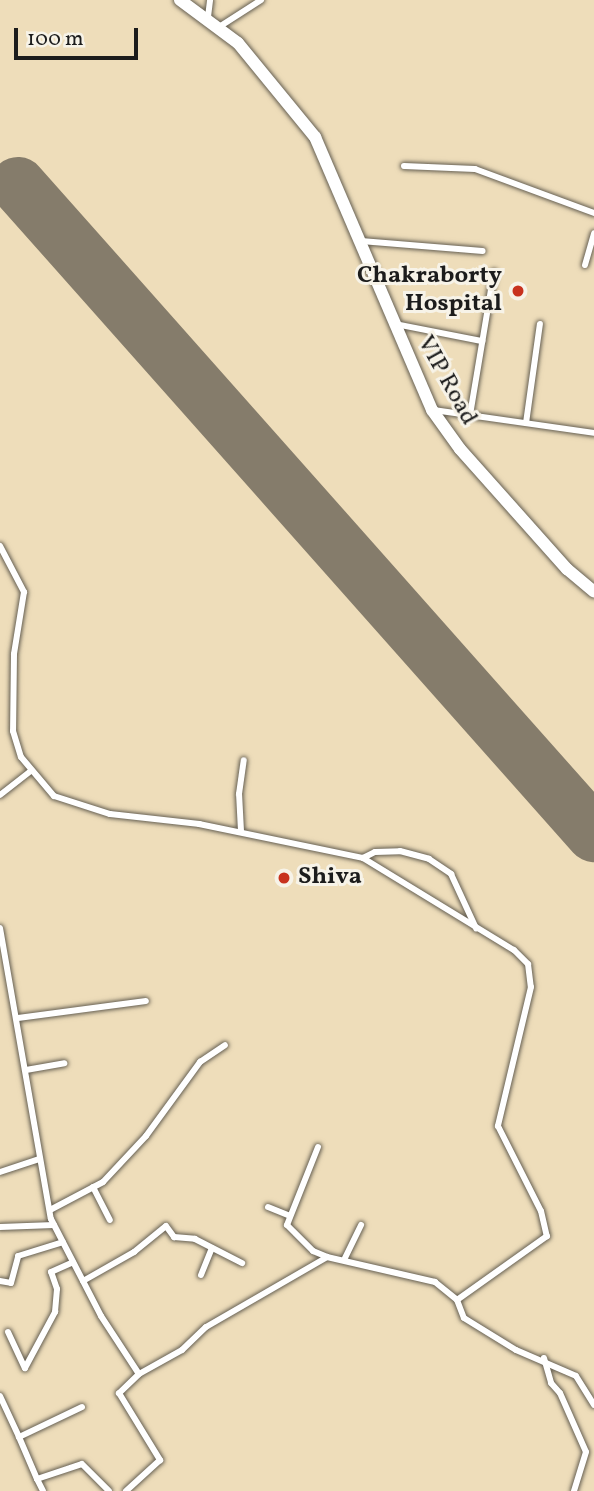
<!DOCTYPE html>
<html>
<head>
<meta charset="utf-8">
<style>
  body { margin:0 }
  #map { position:relative; width:594px; height:1491px; overflow:hidden; background:#eeddba; font-family:Vollkorn,serif }
  div>[style] { position:absolute }
  .runway>* { height:56px; margin:-28px; padding:0 28px; transform-origin:28px; border-radius:28px; background:#857c6b }
  .roads { filter:drop-shadow(0 0 2px #666053) drop-shadow(0 0 2px #666053) }
  .street>* { height:6px; margin:-3px; padding:0 3px; transform-origin:3px; border-radius:3px; background:#fff }
  .highway>* { height:12px; margin:-6px; padding:0 6px; transform-origin:6px; border-radius:6px; background:#fff }
  .dots>* { width:19px; height:19px; translate:-50% -50%; box-sizing:border-box; border:4px solid #f7f3e8; border-radius:50% }
  span { translate:-50% -50%; white-space:nowrap; text-align:center; line-height:1.15; -webkit-text-stroke:6px #f7f3e8; paint-order:stroke }
  .poi-label { font-size:24px; color:#1c1c1c; font-weight:700 }
  .right { translate:-100% -50%; text-align:right }
  .left { translate:0 -50%; text-align:left }
  .street-label { font-size:24px; color:#1c1c1c }
  .scale { position:absolute; left:14px; top:28px; width:124px; height:32px; box-sizing:border-box; border:4px solid #1c1c1c; border-top:0; padding-left:9px; font-size:21px; line-height:24px; white-space:nowrap; color:#1c1c1c; -webkit-text-stroke:5px #f7f3e8; paint-order:stroke }
</style>
</head>
<body>
<div id="map">
  <div class="runway">
    <div style="left:18px;top:185px;width:868px;rotate:48.41deg"></div>
  </div>
  <div class="roads">
    <div class="street">
      <div style="left:208px;top:17px;width:17px;rotate:-83deg"></div>
      <div style="left:219px;top:27px;width:50px;rotate:-32.7deg"></div>
      <div style="left:404px;top:166px;width:71px;rotate:2.4deg"></div>
      <div style="left:475px;top:169px;width:127px;rotate:20.3deg"></div>
      <div style="left:361px;top:241px;width:122px;rotate:4.7deg"></div>
      <div style="left:585px;top:265px;width:33px;rotate:-74deg"></div>
      <div style="left:395px;top:324px;width:89px;rotate:11.1deg"></div>
      <div style="left:433px;top:410px;width:163px;rotate:8.1deg"></div>
      <div style="left:470px;top:415px;width:145px;rotate:-80.5deg"></div>
      <div style="left:526px;top:423px;width:100px;rotate:-82deg"></div>
      <div style="left:0;top:546px;width:52px;rotate:62.4deg"></div>
      <div style="left:24px;top:592px;width:63px;rotate:99.2deg"></div>
      <div style="left:14px;top:654px;width:77px;rotate:90.7deg"></div>
      <div style="left:13px;top:731px;width:27px;rotate:73deg"></div>
      <div style="left:21px;top:757px;width:51px;rotate:49.8deg"></div>
      <div style="left:54px;top:796px;width:59px;rotate:17.8deg"></div>
      <div style="left:110px;top:814px;width:90px;rotate:6.4deg"></div>
      <div style="left:199px;top:824px;width:167px;rotate:11.7deg"></div>
      <div style="left:363px;top:858px;width:177px;rotate:31.4deg"></div>
      <div style="left:514px;top:950px;width:20px;rotate:45deg"></div>
      <div style="left:528px;top:964px;width:23px;rotate:83deg"></div>
      <div style="left:531px;top:987px;width:143px;rotate:103.4deg"></div>
      <div style="left:498px;top:1126px;width:95px;rotate:63.2deg"></div>
      <div style="left:541px;top:1211px;width:26px;rotate:77deg"></div>
      <div style="left:547px;top:1236px;width:110px;rotate:144.6deg"></div>
      <div style="left:457px;top:1300px;width:19px;rotate:69deg"></div>
      <div style="left:464px;top:1318px;width:61px;rotate:31.6deg"></div>
      <div style="left:516px;top:1350px;width:65px;rotate:23.4deg"></div>
      <div style="left:576px;top:1376px;width:34px;rotate:58deg"></div>
      <div style="left:0;top:795px;width:39px;rotate:-38deg"></div>
      <div style="left:241px;top:831px;width:37px;rotate:-93deg"></div>
      <div style="left:239px;top:794px;width:34px;rotate:-82deg"></div>
      <div style="left:363px;top:858px;width:13px;rotate:-27deg"></div>
      <div style="left:375px;top:852px;width:25px;rotate:-2deg"></div>
      <div style="left:400px;top:851px;width:30px;rotate:15deg"></div>
      <div style="left:429px;top:859px;width:27px;rotate:34deg"></div>
      <div style="left:451px;top:874px;width:60px;rotate:65.2deg"></div>
      <div style="left:0;top:928px;width:295px;rotate:80.1deg"></div>
      <div style="left:51px;top:1219px;width:109px;rotate:62.7deg"></div>
      <div style="left:101px;top:1316px;width:69px;rotate:56.8deg"></div>
      <div style="left:139px;top:1374px;width:28px;rotate:136deg"></div>
      <div style="left:119px;top:1393px;width:79px;rotate:58.5deg"></div>
      <div style="left:160px;top:1460px;width:46px;rotate:137.6deg"></div>
      <div style="left:18px;top:1018px;width:129px;rotate:-7.6deg"></div>
      <div style="left:26px;top:1070px;width:39px;rotate:-10deg"></div>
      <div style="left:318px;top:1147px;width:84px;rotate:111.7deg"></div>
      <div style="left:287px;top:1225px;width:37px;rotate:45deg"></div>
      <div style="left:313px;top:1251px;width:15px;rotate:23deg"></div>
      <div style="left:0;top:1172px;width:41px;rotate:-18.4deg"></div>
      <div style="left:93px;top:1187px;width:37px;rotate:63deg"></div>
      <div style="left:268px;top:1207px;width:22px;rotate:22deg"></div>
      <div style="left:50px;top:1210px;width:60px;rotate:-27.8deg"></div>
      <div style="left:103px;top:1182px;width:63px;rotate:-46.9deg"></div>
      <div style="left:146px;top:1136px;width:92px;rotate:-53.9deg"></div>
      <div style="left:200px;top:1062px;width:30px;rotate:-34deg"></div>
      <div style="left:0;top:1227px;width:54px;rotate:-2.1deg"></div>
      <div style="left:344px;top:1260px;width:39px;rotate:-64deg"></div>
      <div style="left:201px;top:1275px;width:29px;rotate:-68deg"></div>
      <div style="left:0;top:1281px;width:11px;rotate:10deg"></div>
      <div style="left:11px;top:1283px;width:28px;rotate:-75deg"></div>
      <div style="left:18px;top:1256px;width:47px;rotate:-17.3deg"></div>
      <div style="left:83px;top:1281px;width:59px;rotate:-29.6deg"></div>
      <div style="left:134px;top:1252px;width:41px;rotate:-39.1deg"></div>
      <div style="left:166px;top:1226px;width:14px;rotate:54deg"></div>
      <div style="left:174px;top:1237px;width:21px;rotate:5deg"></div>
      <div style="left:195px;top:1239px;width:53px;rotate:27.1deg"></div>
      <div style="left:8px;top:1332px;width:40px;rotate:65deg"></div>
      <div style="left:25px;top:1368px;width:64px;rotate:-61.8deg"></div>
      <div style="left:55px;top:1312px;width:23px;rotate:-85deg"></div>
      <div style="left:57px;top:1289px;width:18px;rotate:-109deg"></div>
      <div style="left:51px;top:1272px;width:24px;rotate:-24deg"></div>
      <div style="left:544px;top:1358px;width:26px;rotate:74deg"></div>
      <div style="left:551px;top:1383px;width:13px;rotate:48deg"></div>
      <div style="left:560px;top:1393px;width:64px;rotate:66.2deg"></div>
      <div style="left:586px;top:1452px;width:41px;rotate:107.1deg"></div>
      <div style="left:139px;top:1374px;width:49px;rotate:-29.2deg"></div>
      <div style="left:182px;top:1350px;width:33px;rotate:-44deg"></div>
      <div style="left:206px;top:1327px;width:140px;rotate:-30deg"></div>
      <div style="left:327px;top:1257px;width:111px;rotate:13deg"></div>
      <div style="left:435px;top:1282px;width:28px;rotate:39deg"></div>
      <div style="left:0;top:1396px;width:45px;rotate:65.1deg"></div>
      <div style="left:82px;top:1407px;width:70px;rotate:154.5deg"></div>
      <div style="left:19px;top:1437px;width:46px;rotate:66.8deg"></div>
      <div style="left:37px;top:1479px;width:47px;rotate:-18.4deg"></div>
      <div style="left:82px;top:1464px;width:38px;rotate:45deg"></div>
      <div style="left:37px;top:1479px;width:13px;rotate:63deg"></div>
    </div>
    <div class="highway">
      <div style="left:180px;top:0;width:72px;rotate:36.6deg"></div>
      <div style="left:238px;top:43px;width:122px;rotate:50.7deg"></div>
      <div style="left:315px;top:137px;width:297px;rotate:66.8deg"></div>
      <div style="left:432px;top:410px;width:48px;rotate:54.3deg"></div>
      <div style="left:460px;top:449px;width:161px;rotate:48.3deg"></div>
      <div style="left:567px;top:569px;width:35px;rotate:40deg"></div>
    </div>
  </div>
  <div class="dots">
    <div style="left:518px;top:291px;background:#c8321e"></div>
    <div style="left:284px;top:878px;background:#c8321e"></div>
  </div>
  <div class="poi-label">
    <span class="right" style="left:502px;top:291px">Chakraborty<br>Hospital</span>
    <span class="left" style="left:298px;top:878px">Shiva</span>
  </div>
  <div class="street-label">
    <span style="left:446px;top:381px;rotate:61deg">VIP Road</span>
  </div>
  <div class="scale">100 m</div>
</div>
</body>
</html>
